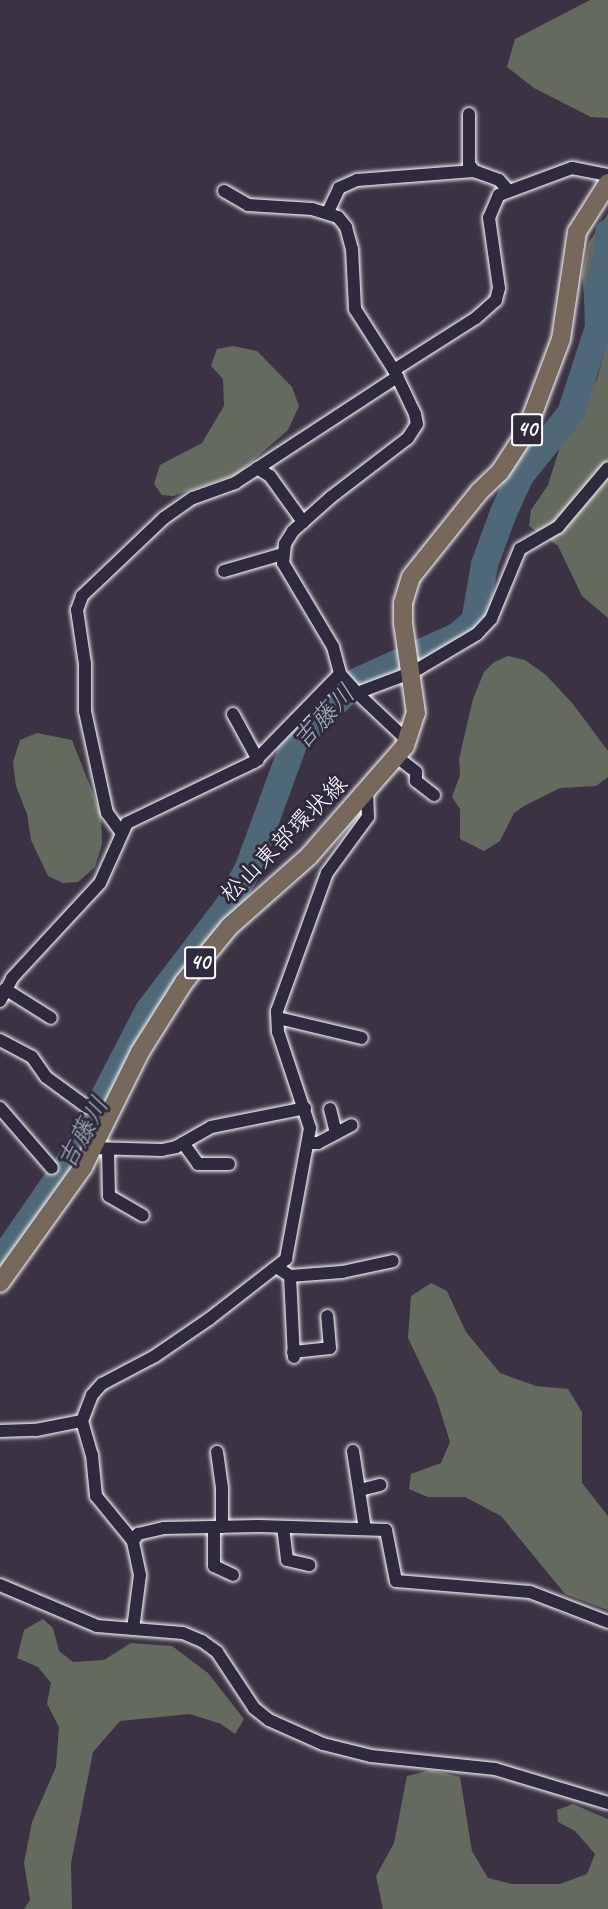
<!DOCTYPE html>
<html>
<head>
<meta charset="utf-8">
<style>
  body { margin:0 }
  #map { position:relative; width:608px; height:1909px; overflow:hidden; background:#3b3343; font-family:Caveat,"Klee One",sans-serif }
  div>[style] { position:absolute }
  .green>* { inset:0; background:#646b5e }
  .river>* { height:27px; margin:-13.5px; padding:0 13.5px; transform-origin:13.5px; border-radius:13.5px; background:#4f6877 }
  .roads { filter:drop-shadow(0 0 2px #fff) drop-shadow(0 0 2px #fff) }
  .street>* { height:12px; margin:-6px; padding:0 6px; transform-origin:6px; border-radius:6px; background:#2f2a3d }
  .primary>* { height:18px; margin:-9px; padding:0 9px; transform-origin:9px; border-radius:9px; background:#76695c }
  span { translate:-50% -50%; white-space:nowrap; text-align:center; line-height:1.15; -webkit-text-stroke:6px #2f2a3d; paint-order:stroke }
  .shield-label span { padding:2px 4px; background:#2f2a3d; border:2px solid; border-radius:4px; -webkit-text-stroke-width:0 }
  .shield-label { font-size:22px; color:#fff; font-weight:700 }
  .street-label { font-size:24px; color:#fff }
  .water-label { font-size:26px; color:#a7b4bb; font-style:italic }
</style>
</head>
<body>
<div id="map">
  <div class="green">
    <div style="clip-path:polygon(590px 0,608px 0,608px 118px,591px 117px,534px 88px,507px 67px,515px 39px)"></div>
    <div style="clip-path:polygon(608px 214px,608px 618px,582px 596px,558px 546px,529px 526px,531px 510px,548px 485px,565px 431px,597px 379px,607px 342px,607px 319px,586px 307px,582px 276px,589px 242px)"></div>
    <div style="clip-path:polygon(233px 346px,257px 351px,292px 387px,299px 406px,288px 430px,236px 475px,173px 496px,162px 495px,154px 484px,160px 465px,202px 443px,224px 406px,223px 379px,211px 366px,217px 349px)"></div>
    <div style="clip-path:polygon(508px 656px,525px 660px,546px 675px,573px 704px,608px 751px,608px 777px,596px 786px,560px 788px,524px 806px,514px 813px,500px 841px,484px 851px,460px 839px,460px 809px,452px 797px,460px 775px,459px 759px,473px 699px,484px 672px,494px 662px)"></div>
    <div style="clip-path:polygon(37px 733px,72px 740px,101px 814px,102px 844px,95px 867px,78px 882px,63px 883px,48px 876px,31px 840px,27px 814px,16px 786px,13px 762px,20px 740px)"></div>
    <div style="clip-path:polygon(431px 1283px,447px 1291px,466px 1332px,500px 1373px,536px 1386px,568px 1389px,582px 1412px,582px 1483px,608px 1516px,608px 1610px,565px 1594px,501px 1516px,465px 1497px,428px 1497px,409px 1489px,411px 1474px,441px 1463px,450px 1442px,436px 1397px,408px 1338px,411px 1296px)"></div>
    <div style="clip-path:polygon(43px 1619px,53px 1628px,59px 1651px,73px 1662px,104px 1660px,131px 1643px,172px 1646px,208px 1673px,244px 1719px,235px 1734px,221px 1724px,190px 1714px,120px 1721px,93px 1752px,71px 1863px,72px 1909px,24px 1909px,30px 1900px,24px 1863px,32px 1822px,56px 1767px,59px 1727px,47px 1704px,51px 1683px,38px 1667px,17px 1658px,24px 1630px)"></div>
    <div style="clip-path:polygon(431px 1770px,460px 1777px,472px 1851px,488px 1878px,512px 1884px,560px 1884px,587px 1874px,595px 1854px,575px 1831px,558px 1822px,557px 1810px,573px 1804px,608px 1819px,608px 1909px,383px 1909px,376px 1876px,394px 1843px,407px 1776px)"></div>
  </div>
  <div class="river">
    <div style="left:0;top:1261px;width:126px;rotate:-55.3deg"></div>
    <div style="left:72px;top:1157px;width:165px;rotate:-62.7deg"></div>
    <div style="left:148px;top:1010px;width:132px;rotate:-52.7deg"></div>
    <div style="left:228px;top:905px;width:43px;rotate:-62.2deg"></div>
    <div style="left:248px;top:867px;width:134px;rotate:-69.9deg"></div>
    <div style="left:294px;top:741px;width:88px;rotate:-43.6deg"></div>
    <div style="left:358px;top:680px;width:107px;rotate:-24.2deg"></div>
    <div style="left:456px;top:636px;width:23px;rotate:-40deg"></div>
    <div style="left:474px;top:621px;width:58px;rotate:-80deg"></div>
    <div style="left:484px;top:564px;width:55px;rotate:-69.9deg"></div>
    <div style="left:503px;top:512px;width:41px;rotate:-65.3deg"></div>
    <div style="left:520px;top:475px;width:80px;rotate:-51.1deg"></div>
    <div style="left:570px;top:413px;width:90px;rotate:-72deg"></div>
    <div style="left:598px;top:327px;width:38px;rotate:-92deg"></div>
    <div style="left:597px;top:289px;width:37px;rotate:-74deg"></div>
    <div style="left:607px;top:253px;width:21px;rotate:-87deg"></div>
  </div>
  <div class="roads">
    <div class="street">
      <div style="left:469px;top:114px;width:50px;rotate:90deg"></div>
      <div style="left:469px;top:164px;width:9px;rotate:54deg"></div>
      <div style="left:224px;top:191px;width:28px;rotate:30deg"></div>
      <div style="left:248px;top:205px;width:64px;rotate:3.6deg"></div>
      <div style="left:312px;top:209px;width:27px;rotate:17deg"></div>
      <div style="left:338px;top:217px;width:13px;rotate:51deg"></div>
      <div style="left:346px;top:227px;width:23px;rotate:75deg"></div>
      <div style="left:352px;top:249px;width:60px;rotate:87.1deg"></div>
      <div style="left:355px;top:309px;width:72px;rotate:57.4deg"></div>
      <div style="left:394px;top:370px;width:49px;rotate:64.5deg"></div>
      <div style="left:415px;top:414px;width:10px;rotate:79deg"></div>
      <div style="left:417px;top:424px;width:17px;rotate:123deg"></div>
      <div style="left:408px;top:438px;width:97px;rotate:142.5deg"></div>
      <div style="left:331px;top:497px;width:51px;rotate:138.2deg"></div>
      <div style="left:293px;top:531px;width:15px;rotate:122deg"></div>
      <div style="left:285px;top:544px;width:19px;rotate:96deg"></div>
      <div style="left:283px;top:563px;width:98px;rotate:59.2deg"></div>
      <div style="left:333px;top:647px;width:28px;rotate:75deg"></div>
      <div style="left:328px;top:212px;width:26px;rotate:-65deg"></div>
      <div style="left:339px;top:188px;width:20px;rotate:-24deg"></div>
      <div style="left:357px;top:180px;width:117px;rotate:-4.4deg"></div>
      <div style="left:474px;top:171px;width:27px;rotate:20deg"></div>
      <div style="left:499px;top:180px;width:15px;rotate:48deg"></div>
      <div style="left:394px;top:370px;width:97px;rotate:-32.4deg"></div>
      <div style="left:476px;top:318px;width:27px;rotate:-42deg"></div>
      <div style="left:496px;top:300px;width:12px;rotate:-76deg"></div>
      <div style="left:499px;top:288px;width:71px;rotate:-98.1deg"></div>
      <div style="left:489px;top:218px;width:25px;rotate:-67deg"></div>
      <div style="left:499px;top:195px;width:78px;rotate:-20.3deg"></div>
      <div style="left:572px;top:168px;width:37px;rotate:11deg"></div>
      <div style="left:257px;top:468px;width:15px;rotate:32deg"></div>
      <div style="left:270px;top:476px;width:57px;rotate:54.3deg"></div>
      <div style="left:224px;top:571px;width:61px;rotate:-16.1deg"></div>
      <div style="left:357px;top:693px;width:70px;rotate:43.3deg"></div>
      <div style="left:233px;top:714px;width:52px;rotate:61.5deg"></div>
      <div style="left:397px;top:757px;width:24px;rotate:38deg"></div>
      <div style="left:416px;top:772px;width:9px;rotate:90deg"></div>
      <div style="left:416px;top:781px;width:23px;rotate:38deg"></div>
      <div style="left:121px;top:832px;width:24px;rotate:-126deg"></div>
      <div style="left:107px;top:813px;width:104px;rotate:-102.2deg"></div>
      <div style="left:85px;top:711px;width:47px;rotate:-90deg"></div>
      <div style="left:85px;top:664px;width:55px;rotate:-98.4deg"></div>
      <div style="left:77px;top:610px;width:15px;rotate:-70deg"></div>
      <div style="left:82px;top:596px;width:113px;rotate:-43.6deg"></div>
      <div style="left:164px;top:518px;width:35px;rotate:-35deg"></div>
      <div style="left:193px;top:498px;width:45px;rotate:-19.7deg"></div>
      <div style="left:235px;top:483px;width:194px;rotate:-33.2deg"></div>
      <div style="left:5px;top:989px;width:54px;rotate:32.2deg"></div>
      <div style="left:0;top:1001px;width:26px;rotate:-62deg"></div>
      <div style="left:12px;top:978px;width:129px;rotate:-47.2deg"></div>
      <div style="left:100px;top:883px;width:66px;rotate:-65.8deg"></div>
      <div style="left:127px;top:823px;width:141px;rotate:-25.7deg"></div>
      <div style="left:254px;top:762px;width:123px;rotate:-45.7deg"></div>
      <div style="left:340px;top:674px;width:25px;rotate:48deg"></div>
      <div style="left:357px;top:693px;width:60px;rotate:-20.6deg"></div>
      <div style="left:413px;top:672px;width:74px;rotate:-30.7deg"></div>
      <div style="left:477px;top:634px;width:21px;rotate:-47deg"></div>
      <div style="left:491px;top:619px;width:76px;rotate:-67.5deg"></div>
      <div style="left:520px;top:549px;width:44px;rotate:-30.1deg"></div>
      <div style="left:558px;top:527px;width:77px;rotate:-49.7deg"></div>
      <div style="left:278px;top:1018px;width:86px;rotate:13.4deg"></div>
      <div style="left:0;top:1040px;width:36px;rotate:28deg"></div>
      <div style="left:32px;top:1057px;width:24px;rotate:55deg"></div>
      <div style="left:46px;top:1077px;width:51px;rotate:36.2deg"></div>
      <div style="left:0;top:1108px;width:79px;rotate:49.1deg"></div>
      <div style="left:330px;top:1109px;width:25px;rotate:76deg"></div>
      <div style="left:183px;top:1143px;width:26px;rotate:54deg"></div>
      <div style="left:198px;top:1164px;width:31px"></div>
      <div style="left:310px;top:1143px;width:8px"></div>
      <div style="left:318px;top:1143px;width:38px;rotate:-28deg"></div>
      <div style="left:92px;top:1148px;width:70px;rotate:1.6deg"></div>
      <div style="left:162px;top:1150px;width:14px;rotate:-12deg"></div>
      <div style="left:176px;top:1147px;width:40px;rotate:-29.7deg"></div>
      <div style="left:211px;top:1127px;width:96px;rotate:-11.4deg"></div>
      <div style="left:108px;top:1149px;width:47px;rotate:88.8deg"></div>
      <div style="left:109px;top:1196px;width:39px;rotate:30deg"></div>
      <div style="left:278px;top:1268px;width:14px;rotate:34deg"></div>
      <div style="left:290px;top:1276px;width:52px;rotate:-4.4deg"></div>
      <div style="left:342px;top:1272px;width:52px;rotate:-12.2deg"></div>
      <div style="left:290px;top:1276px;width:81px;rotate:87.2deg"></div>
      <div style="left:293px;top:1352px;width:37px;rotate:-6deg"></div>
      <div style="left:330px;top:1348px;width:32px;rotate:-95deg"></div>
      <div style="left:82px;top:1421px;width:35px;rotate:74deg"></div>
      <div style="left:92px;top:1455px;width:41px;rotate:84.4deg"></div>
      <div style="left:96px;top:1496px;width:58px;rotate:50.6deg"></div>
      <div style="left:0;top:1431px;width:36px;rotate:-2deg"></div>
      <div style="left:36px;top:1430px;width:47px;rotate:-11.1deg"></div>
      <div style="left:82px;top:1421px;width:28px;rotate:-69deg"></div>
      <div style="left:92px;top:1395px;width:15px;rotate:-48deg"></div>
      <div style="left:102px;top:1384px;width:60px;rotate:-27.8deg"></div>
      <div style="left:155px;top:1356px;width:65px;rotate:-34.4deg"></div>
      <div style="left:209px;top:1319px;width:98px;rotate:-37.9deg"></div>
      <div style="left:286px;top:1259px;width:133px;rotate:-79.6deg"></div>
      <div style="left:310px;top:1128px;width:101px;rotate:-108.4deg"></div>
      <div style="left:278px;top:1032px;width:21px;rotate:-93deg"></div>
      <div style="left:277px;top:1011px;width:147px;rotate:-70.1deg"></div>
      <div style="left:327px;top:873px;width:69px;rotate:-53.8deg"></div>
      <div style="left:368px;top:817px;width:26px;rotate:-92deg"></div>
      <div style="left:353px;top:1451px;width:79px;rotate:81.3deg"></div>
      <div style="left:217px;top:1452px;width:37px;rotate:82deg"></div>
      <div style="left:222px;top:1489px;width:38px;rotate:90deg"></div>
      <div style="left:360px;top:1490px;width:21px;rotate:-14deg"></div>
      <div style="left:214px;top:1527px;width:39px;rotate:90deg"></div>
      <div style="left:214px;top:1566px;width:21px;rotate:25deg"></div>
      <div style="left:283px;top:1527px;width:33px;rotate:83deg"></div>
      <div style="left:287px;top:1560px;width:23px;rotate:13deg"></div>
      <div style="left:0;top:1585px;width:105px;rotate:22.9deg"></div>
      <div style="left:97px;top:1626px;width:86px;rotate:4.7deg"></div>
      <div style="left:183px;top:1633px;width:21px;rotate:23deg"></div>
      <div style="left:202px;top:1641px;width:19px;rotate:36deg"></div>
      <div style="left:217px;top:1652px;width:67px;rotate:56.5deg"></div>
      <div style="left:254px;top:1708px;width:19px;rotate:39deg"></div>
      <div style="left:269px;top:1720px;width:59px;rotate:24deg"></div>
      <div style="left:323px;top:1744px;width:49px;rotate:14deg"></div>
      <div style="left:371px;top:1756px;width:125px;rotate:6deg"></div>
      <div style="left:495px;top:1769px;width:118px;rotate:16.7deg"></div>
      <div style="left:133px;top:1629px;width:54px;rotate:-82.6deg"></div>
      <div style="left:140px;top:1575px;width:35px;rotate:-102deg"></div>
      <div style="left:133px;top:1541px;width:9px;rotate:-54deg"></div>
      <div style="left:138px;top:1534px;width:27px;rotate:-13deg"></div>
      <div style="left:164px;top:1528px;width:95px;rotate:-1.2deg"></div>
      <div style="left:259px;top:1526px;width:127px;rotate:1.8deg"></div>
      <div style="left:386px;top:1530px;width:52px;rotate:78.9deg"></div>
      <div style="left:396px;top:1581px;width:134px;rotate:4.7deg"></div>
      <div style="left:530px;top:1592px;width:84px;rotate:21deg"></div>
    </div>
    <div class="primary">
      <div style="left:0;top:1283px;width:143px;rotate:-54.4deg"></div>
      <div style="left:83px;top:1167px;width:128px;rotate:-63.6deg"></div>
      <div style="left:140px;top:1052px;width:83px;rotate:-57.8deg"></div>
      <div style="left:184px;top:982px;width:72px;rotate:-50.6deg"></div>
      <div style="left:230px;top:926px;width:106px;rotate:-41.5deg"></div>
      <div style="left:309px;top:856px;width:146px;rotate:-48.9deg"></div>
      <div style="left:405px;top:746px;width:35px;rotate:-72deg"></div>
      <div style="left:416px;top:713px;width:91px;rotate:-98.2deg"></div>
      <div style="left:403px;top:623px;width:20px;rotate:-90deg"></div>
      <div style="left:403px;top:603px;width:27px;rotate:-73deg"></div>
      <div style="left:411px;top:577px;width:109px;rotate:-51.3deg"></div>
      <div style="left:479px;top:492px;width:29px;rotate:-44deg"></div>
      <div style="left:500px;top:472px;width:48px;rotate:-57deg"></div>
      <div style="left:526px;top:432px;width:99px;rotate:-69.4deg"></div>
      <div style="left:561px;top:339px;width:108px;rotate:-81.5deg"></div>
      <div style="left:577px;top:232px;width:58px;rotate:-57.7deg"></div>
    </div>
  </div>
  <div class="shield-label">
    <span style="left:527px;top:430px">40</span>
    <span style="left:200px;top:963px">40</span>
  </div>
  <div class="street-label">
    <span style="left:284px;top:839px;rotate:-45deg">松山東部環状線</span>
  </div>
  <div class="water-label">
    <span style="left:324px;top:717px;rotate:-47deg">吉藤川</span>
    <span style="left:83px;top:1133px;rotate:-61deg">吉藤川</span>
  </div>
</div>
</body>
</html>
